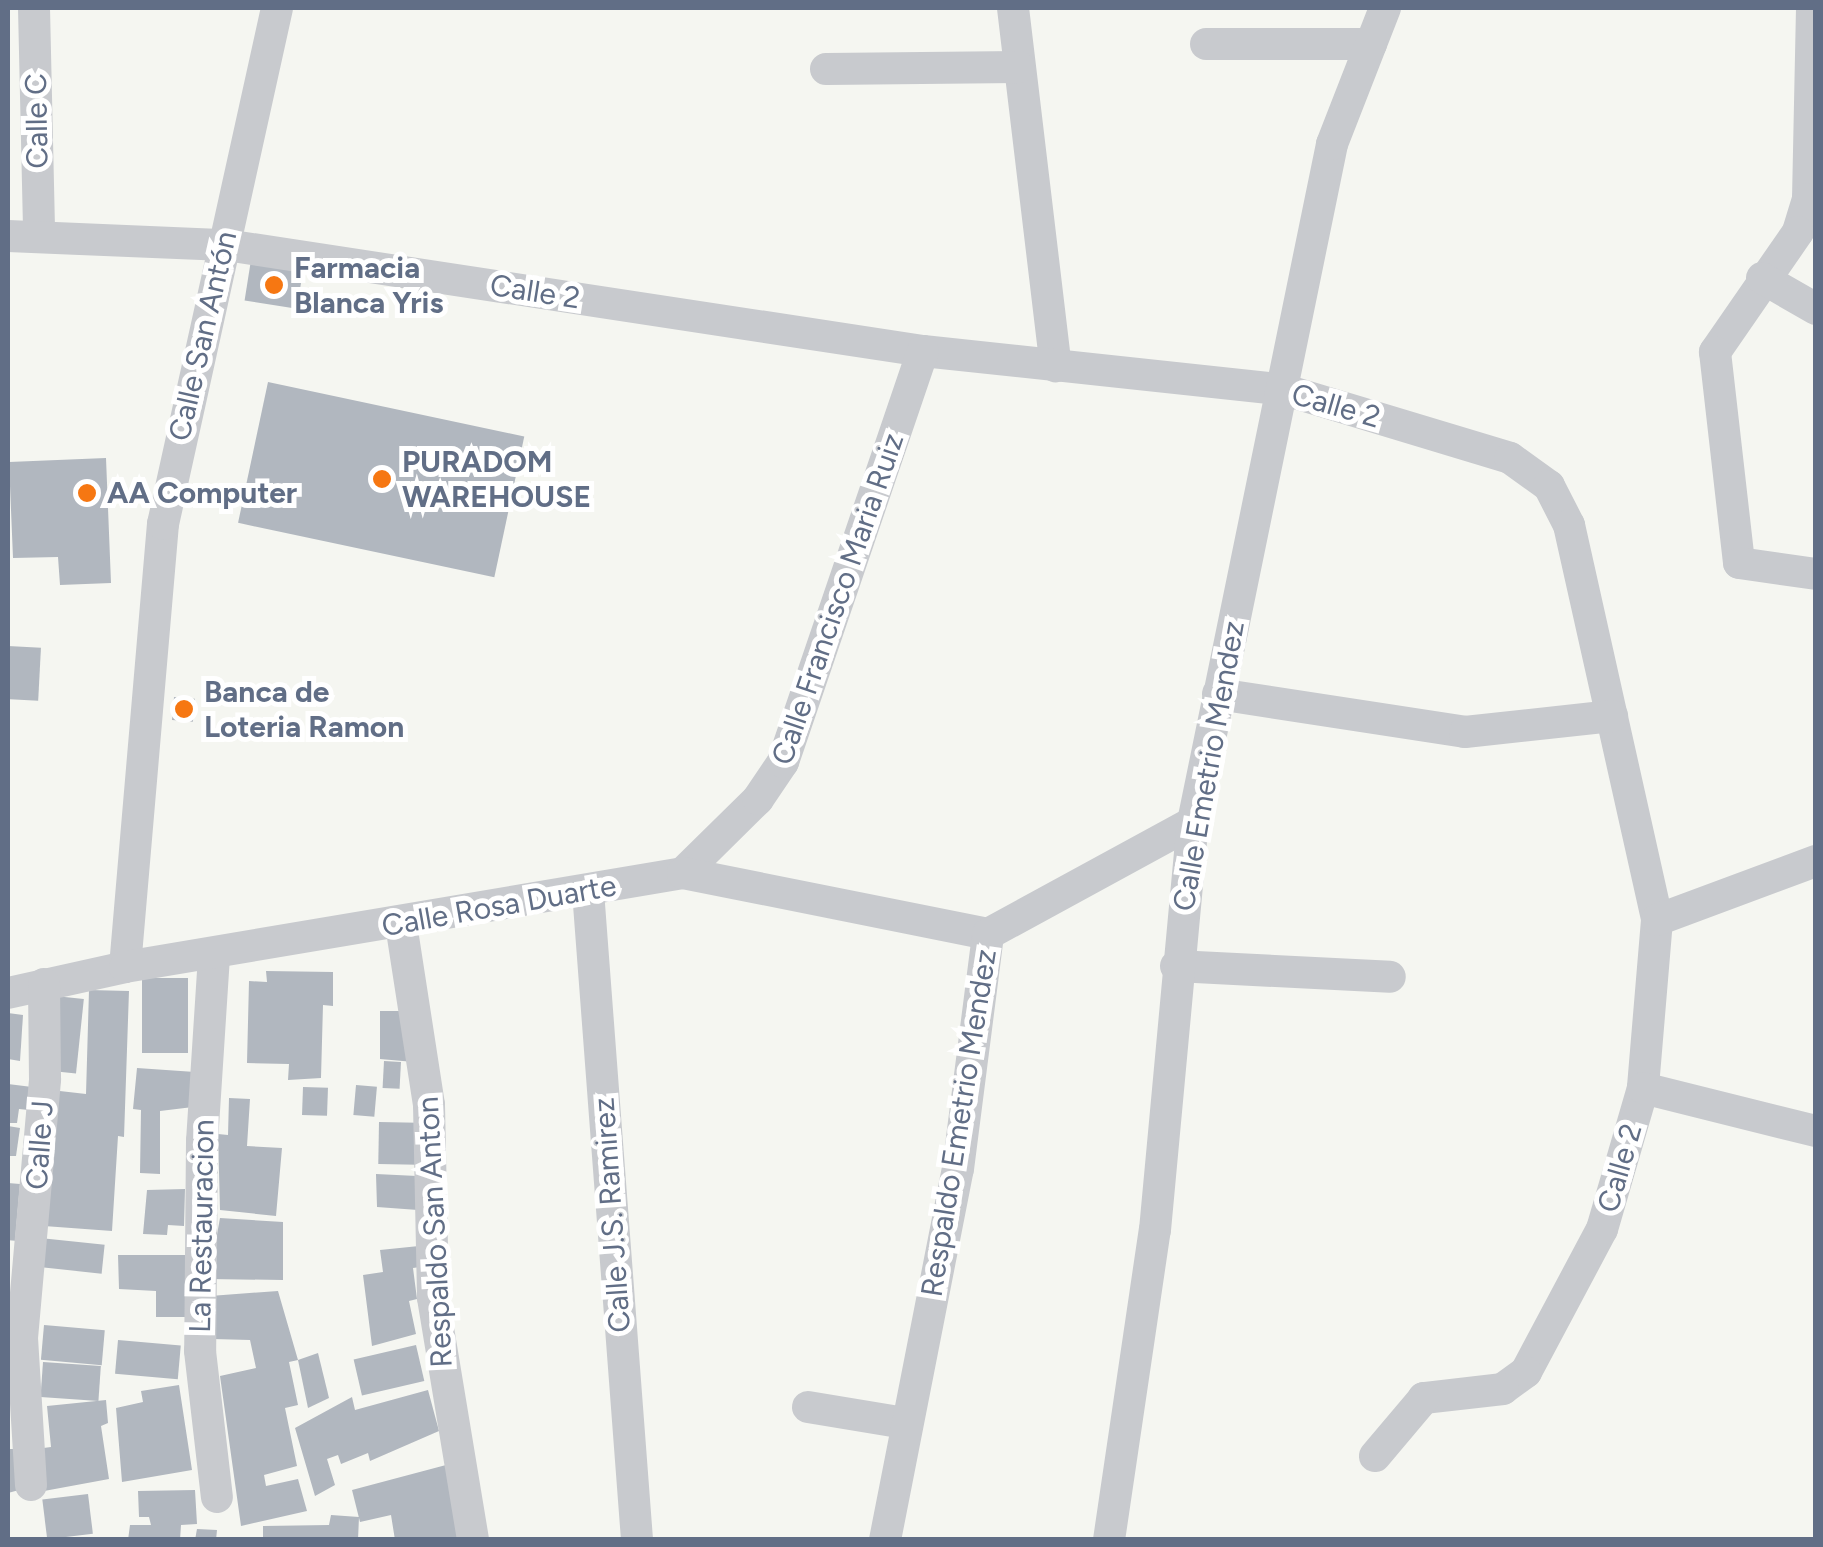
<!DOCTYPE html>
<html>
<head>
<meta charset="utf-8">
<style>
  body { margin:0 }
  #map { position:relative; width:1823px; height:1547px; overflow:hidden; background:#f5f6f1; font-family:Figtree,sans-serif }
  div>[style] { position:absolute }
  .building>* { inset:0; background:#b1b7bf; transform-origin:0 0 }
  .street>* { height:32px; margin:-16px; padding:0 16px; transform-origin:16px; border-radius:16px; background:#c8cace }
  .dots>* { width:28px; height:28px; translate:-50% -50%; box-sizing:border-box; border:5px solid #fff; border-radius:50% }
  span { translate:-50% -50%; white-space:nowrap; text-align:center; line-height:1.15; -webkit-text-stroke:10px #fff; paint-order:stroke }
  .street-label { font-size:30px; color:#616e86 }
  .poi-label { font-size:30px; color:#616e86; font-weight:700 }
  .left { translate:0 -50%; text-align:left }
  .frame { position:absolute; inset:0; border:10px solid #616e86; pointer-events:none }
</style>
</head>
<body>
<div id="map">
  <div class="building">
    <div style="left:251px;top:260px;width:53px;height:41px;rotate:9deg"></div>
    <div style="left:268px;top:382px;width:262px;height:144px;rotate:12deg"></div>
    <div style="clip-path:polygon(106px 458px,111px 583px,60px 585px,58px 557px,13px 558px,9px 462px)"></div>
    <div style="left:8px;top:646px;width:33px;height:53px;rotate:3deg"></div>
    <div style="left:174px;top:697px;width:21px;height:23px;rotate:5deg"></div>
    <div style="clip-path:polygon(266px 971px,333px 972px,333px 1006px,323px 1005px,321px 1078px,288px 1080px,289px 1064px,247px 1063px,249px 981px,267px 982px)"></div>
    <div style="left:142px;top:978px;width:46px;height:75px"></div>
    <div style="clip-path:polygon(89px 990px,129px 991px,124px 1137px,118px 1136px,112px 1231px,44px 1226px,51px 1090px,86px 1094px)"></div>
    <div style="left:55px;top:996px;width:29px;height:75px;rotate:6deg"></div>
    <div style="clip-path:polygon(380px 1011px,405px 1011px,414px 1062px,380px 1059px)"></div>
    <div style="clip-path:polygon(8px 1013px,23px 1015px,20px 1061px,8px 1059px)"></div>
    <div style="left:384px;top:1061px;width:17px;height:27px;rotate:3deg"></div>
    <div style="clip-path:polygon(137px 1068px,195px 1072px,193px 1107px,160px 1111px,160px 1174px,140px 1173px,141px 1110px,133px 1109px)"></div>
    <div style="clip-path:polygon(8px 1084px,40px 1088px,38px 1111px,19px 1109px,17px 1123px,8px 1123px)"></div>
    <div style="left:356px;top:1085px;width:21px;height:30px;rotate:5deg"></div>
    <div style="left:303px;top:1087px;width:25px;height:28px;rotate:2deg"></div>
    <div style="clip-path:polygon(229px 1098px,250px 1099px,247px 1146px,282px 1148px,276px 1216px,220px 1210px,218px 1134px,228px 1135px)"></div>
    <div style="left:379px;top:1122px;width:39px;height:42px;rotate:1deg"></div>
    <div style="clip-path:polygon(8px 1126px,20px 1128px,16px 1156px,8px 1156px)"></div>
    <div style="clip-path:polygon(376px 1174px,417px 1176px,418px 1210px,377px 1207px)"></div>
    <div style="left:8px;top:1183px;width:12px;height:57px;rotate:5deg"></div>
    <div style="clip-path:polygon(185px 1189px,184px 1226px,168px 1225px,167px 1235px,143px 1234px,147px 1190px)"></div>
    <div style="clip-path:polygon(220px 1218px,283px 1222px,283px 1280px,209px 1279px)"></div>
    <div style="left:40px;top:1238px;width:65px;height:29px;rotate:6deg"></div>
    <div style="clip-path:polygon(419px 1246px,420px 1267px,413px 1268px,417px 1299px,409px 1301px,416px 1334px,372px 1346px,363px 1275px,383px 1272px,380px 1250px)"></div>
    <div style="clip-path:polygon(118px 1255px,190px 1255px,188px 1317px,156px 1317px,156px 1291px,119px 1289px)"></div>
    <div style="clip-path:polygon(278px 1291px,298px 1360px,289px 1362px,298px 1405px,285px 1408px,297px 1466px,264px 1475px,266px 1486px,298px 1479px,307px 1511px,241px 1526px,220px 1376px,256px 1368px,250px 1340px,213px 1339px,210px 1296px)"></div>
    <div style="left:44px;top:1325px;width:61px;height:35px;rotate:5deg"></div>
    <div style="left:118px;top:1340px;width:63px;height:34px;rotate:5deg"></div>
    <div style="left:416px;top:1345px;width:37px;height:64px;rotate:77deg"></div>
    <div style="clip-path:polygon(318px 1353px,329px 1398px,308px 1408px,298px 1360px)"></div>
    <div style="left:43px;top:1362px;width:58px;height:35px;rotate:4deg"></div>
    <div style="clip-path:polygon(179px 1385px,192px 1470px,122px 1482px,116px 1408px,143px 1402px,141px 1391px)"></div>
    <div style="clip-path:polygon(428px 1390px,439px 1431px,370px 1461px,368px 1453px,341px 1464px,338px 1455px,327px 1459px,335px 1485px,315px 1496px,295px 1428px,352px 1397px,355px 1410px)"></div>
    <div style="clip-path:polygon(106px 1400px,108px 1423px,101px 1426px,109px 1479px,44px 1491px,36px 1449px,51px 1447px,47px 1406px)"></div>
    <div style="clip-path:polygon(8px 1449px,17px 1449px,19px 1490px,8px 1493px)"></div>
    <div style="clip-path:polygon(446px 1465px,458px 1540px,395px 1540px,391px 1515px,360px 1522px,352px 1490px)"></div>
    <div style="clip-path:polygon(195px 1490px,197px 1524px,181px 1525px,180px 1540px,128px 1540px,130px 1525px,151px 1525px,149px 1517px,139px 1517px,138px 1491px)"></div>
    <div style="left:88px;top:1494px;width:40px;height:46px;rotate:83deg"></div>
    <div style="clip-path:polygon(331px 1515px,359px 1517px,358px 1540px,263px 1540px,263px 1526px,329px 1525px)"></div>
    <div style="clip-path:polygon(197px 1529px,217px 1530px,216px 1540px,195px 1540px)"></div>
  </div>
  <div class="street">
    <div style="left:34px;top:8px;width:226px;rotate:88.7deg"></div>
    <div style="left:1013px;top:8px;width:361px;rotate:83.2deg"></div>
    <div style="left:1812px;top:8px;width:191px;rotate:91.2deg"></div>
    <div style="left:1808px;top:199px;width:34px;rotate:107deg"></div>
    <div style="left:1798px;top:232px;width:146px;rotate:124.7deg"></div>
    <div style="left:1715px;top:352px;width:212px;rotate:83.5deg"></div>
    <div style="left:1739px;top:563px;width:78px;rotate:8.1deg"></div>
    <div style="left:1206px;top:44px;width:165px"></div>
    <div style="left:826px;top:69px;width:193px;rotate:-0.6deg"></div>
    <div style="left:8px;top:236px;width:218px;rotate:2.4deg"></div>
    <div style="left:226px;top:245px;width:705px;rotate:8.65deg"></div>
    <div style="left:923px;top:351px;width:364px;rotate:6.1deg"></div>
    <div style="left:1285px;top:390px;width:235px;rotate:16.8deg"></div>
    <div style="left:1510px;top:458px;width:48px;rotate:35.7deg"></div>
    <div style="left:1549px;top:486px;width:44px;rotate:62.9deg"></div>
    <div style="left:1569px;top:525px;width:405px;rotate:77.4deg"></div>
    <div style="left:1657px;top:920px;width:169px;rotate:94.8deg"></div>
    <div style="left:1643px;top:1088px;width:147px;rotate:106.2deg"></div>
    <div style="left:1602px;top:1229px;width:162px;rotate:118deg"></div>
    <div style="left:1526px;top:1372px;width:29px;rotate:144deg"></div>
    <div style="left:1503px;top:1389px;width:80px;rotate:173.5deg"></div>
    <div style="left:1424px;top:1398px;width:76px;rotate:130.2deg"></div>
    <div style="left:1762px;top:278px;width:62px;rotate:29.9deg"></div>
    <div style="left:1218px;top:694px;width:250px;rotate:8.7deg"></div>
    <div style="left:1465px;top:732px;width:148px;rotate:-6.2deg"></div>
    <div style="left:683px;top:873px;width:105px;rotate:-44.6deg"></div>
    <div style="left:758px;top:799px;width:45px;rotate:-56deg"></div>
    <div style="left:783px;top:762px;width:434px;rotate:-71.2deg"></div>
    <div style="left:588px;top:891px;width:651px;rotate:85.68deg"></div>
    <div style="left:1657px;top:920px;width:170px;rotate:-20.4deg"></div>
    <div style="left:401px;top:924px;width:183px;rotate:81.2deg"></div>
    <div style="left:429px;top:1105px;width:193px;rotate:88.8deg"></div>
    <div style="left:433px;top:1298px;width:245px;rotate:80.6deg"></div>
    <div style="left:214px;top:956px;width:185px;rotate:93.7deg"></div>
    <div style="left:202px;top:1141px;width:210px;rotate:90.5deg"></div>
    <div style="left:200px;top:1351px;width:147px;rotate:83.4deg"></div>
    <div style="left:1176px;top:966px;width:214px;rotate:2.9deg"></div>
    <div style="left:125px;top:967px;width:445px;rotate:-85.1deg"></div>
    <div style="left:163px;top:524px;width:528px;rotate:-77.54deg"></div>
    <div style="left:8px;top:993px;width:120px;rotate:-12.5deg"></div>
    <div style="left:125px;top:967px;width:566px;rotate:-9.56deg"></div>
    <div style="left:683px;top:873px;width:311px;rotate:11.3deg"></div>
    <div style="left:1643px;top:1088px;width:178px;rotate:14deg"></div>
    <div style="left:808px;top:1407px;width:98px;rotate:9.4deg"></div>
    <div style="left:31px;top:1485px;width:147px;rotate:-93.5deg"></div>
    <div style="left:22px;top:1338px;width:260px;rotate:-84.9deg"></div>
    <div style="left:45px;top:1079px;width:95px;rotate:-90.6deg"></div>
    <div style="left:885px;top:1540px;width:378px;rotate:-78.9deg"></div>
    <div style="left:958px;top:1169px;width:237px;rotate:-82.7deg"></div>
    <div style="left:988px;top:934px;width:234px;rotate:-28.6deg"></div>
    <div style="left:1109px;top:1540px;width:313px;rotate:-81.6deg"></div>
    <div style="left:1155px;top:1230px;width:410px;rotate:-84.7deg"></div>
    <div style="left:1193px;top:822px;width:692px;rotate:-78.41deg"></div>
    <div style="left:1332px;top:144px;width:146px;rotate:-68.7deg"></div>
  </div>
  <div class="dots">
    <div style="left:274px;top:285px;background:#f67712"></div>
    <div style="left:382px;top:479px;background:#f67712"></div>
    <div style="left:87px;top:493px;background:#f67712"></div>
    <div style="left:184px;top:709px;background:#f67712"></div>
  </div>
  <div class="street-label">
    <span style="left:37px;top:121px;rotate:-91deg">Calle C</span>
    <span style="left:535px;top:292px;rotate:9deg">Calle 2</span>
    <span style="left:203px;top:336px;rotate:-77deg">Calle San Antón</span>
    <span style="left:1336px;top:406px;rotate:16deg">Calle 2</span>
    <span style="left:838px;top:599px;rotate:-71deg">Calle Francisco Maria Ruiz</span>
    <span style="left:1209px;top:766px;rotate:-80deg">Calle Emetrio Mendez</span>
    <span style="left:499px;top:906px;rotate:-10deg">Calle Rosa Duarte</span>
    <span style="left:959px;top:1123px;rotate:-81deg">Respaldo Emetrio Mendez</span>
    <span style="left:40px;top:1145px;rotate:-86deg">Calle J</span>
    <span style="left:1620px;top:1168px;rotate:-74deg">Calle 2</span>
    <span style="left:612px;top:1215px;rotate:-94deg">Calle J.S. Ramirez</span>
    <span style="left:202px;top:1226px;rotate:-89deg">La Restauracion</span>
    <span style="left:435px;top:1232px;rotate:-93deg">Respaldo San Anton</span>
  </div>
  <div class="poi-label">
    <span class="left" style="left:294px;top:285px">Farmacia<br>Blanca Yris</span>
    <span class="left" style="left:402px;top:479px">PURADOM<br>WAREHOUSE</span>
    <span class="left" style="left:107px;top:493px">AA Computer</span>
    <span class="left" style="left:204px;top:709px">Banca de<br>Loteria Ramon</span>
  </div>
  <div class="frame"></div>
</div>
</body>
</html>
